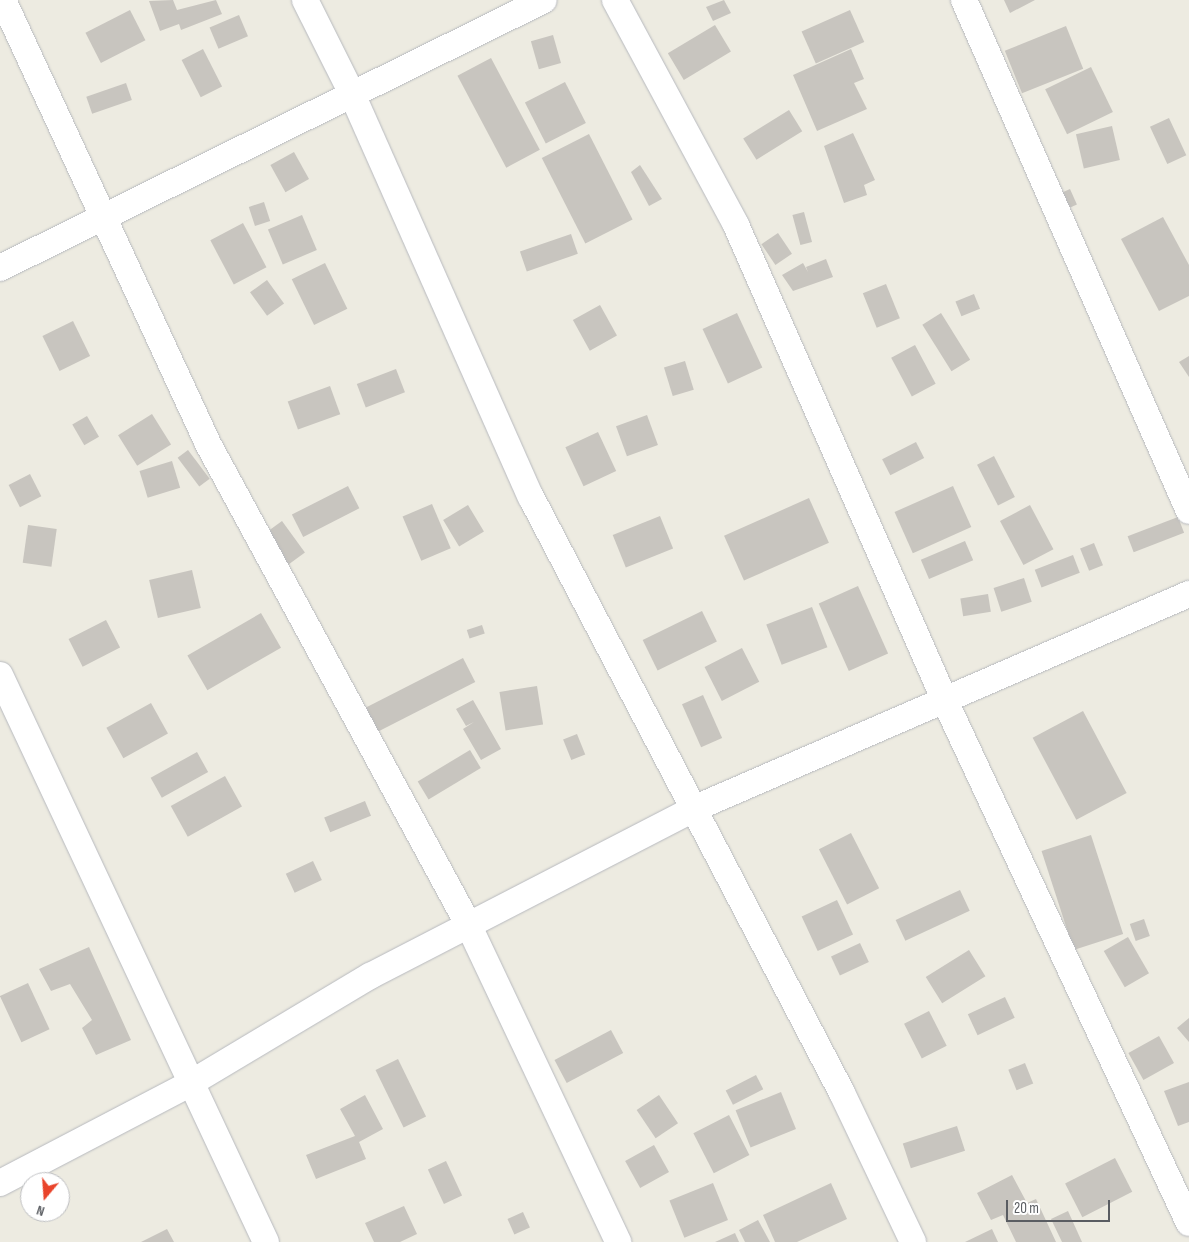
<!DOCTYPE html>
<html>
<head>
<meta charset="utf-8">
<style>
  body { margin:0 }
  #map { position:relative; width:1189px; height:1242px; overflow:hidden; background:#edebe1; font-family:"Sofia Sans Condensed",sans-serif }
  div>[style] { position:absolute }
  .building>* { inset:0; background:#c8c5bf; transform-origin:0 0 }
  .roads { filter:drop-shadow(0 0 1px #b7b9be) drop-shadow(0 0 1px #b7b9be) }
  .street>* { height:26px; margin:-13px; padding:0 13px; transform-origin:13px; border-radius:13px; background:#fff }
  span { translate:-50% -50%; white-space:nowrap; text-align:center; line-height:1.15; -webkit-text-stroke:4px #fff; paint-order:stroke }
  .north { position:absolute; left:20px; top:1172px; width:50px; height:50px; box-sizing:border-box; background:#fff; border:1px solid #bdbec0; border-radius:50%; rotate:198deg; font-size:14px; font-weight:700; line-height:20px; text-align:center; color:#5a5d62 }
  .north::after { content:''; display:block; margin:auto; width:18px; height:22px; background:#e9442b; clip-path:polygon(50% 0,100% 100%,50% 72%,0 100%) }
  .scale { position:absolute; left:1006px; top:1200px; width:104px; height:22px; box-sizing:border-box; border:2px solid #5a5d62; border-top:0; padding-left:6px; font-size:15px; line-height:18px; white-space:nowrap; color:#5a5d62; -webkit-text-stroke:4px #fff; paint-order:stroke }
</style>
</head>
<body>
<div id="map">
  <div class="building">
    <div style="clip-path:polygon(173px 0,177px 10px,216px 0,222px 14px,181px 30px,179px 24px,160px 31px,149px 1px)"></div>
    <div style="clip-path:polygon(724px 0,731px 13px,713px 21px,706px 7px)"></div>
    <div style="clip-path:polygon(1004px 0,1035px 0,1010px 13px)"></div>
    <div style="left:130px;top:10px;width:34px;height:50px;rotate:63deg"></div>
    <div style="left:850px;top:10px;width:35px;height:53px;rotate:66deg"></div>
    <div style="left:239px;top:15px;width:23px;height:32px;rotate:67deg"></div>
    <div style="left:715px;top:25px;width:31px;height:55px;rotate:59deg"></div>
    <div style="left:1066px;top:26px;width:46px;height:66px;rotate:68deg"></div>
    <div style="left:553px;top:35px;width:29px;height:23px;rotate:74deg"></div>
    <div style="left:203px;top:49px;width:42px;height:24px;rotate:63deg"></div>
    <div style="clip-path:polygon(851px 49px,864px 79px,854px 83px,867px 109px,817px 131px,793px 75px)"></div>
    <div style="left:491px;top:58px;width:104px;height:38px;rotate:62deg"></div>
    <div style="left:1091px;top:67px;width:50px;height:51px;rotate:64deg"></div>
    <div style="left:565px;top:82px;width:46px;height:45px;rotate:63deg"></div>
    <div style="left:126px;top:83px;width:18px;height:42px;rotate:71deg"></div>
    <div style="left:789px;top:110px;width:25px;height:54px;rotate:58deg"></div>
    <div style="left:1169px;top:118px;width:41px;height:21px;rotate:65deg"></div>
    <div style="left:1112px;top:126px;width:35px;height:37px;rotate:77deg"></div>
    <div style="clip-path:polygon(853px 133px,875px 180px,864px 185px,867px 195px,844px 203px,824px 146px)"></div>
    <div style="left:589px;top:134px;width:96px;height:53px;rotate:63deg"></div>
    <div style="left:294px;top:152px;width:31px;height:27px;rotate:61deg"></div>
    <div style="clip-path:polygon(640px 165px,662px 199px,649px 206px,631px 172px)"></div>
    <div style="left:1070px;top:189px;width:17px;height:14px;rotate:66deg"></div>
    <div style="left:264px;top:202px;width:20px;height:16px;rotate:72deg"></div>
    <div style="left:804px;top:212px;width:31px;height:12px;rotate:75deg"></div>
    <div style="left:302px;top:215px;width:38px;height:37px;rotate:67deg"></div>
    <div style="clip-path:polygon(1163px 217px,1189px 265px,1189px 296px,1159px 311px,1121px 239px)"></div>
    <div style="left:243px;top:223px;width:50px;height:37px;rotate:62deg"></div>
    <div style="left:778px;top:233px;width:25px;height:20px;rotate:56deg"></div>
    <div style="left:571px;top:234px;width:21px;height:54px;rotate:71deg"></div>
    <div style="clip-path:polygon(826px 259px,833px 277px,793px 291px,782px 275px,803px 263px,808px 272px,806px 267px)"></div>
    <div style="left:325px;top:263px;width:51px;height:37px;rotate:64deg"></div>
    <div style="left:267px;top:280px;width:29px;height:21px;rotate:54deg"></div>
    <div style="left:886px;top:284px;width:37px;height:25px;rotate:68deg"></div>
    <div style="left:974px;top:294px;width:16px;height:20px;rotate:68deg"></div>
    <div style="left:600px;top:305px;width:35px;height:31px;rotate:61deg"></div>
    <div style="left:737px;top:313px;width:60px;height:38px;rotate:65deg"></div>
    <div style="left:941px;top:313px;width:55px;height:22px;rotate:58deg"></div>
    <div style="left:73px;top:321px;width:39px;height:34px;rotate:64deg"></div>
    <div style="left:915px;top:345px;width:44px;height:27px;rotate:62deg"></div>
    <div style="clip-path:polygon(1189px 356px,1189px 377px,1179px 362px)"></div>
    <div style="left:685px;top:361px;width:30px;height:22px;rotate:73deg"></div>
    <div style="left:396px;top:369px;width:25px;height:42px;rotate:69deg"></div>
    <div style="left:330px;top:386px;width:30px;height:45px;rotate:70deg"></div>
    <div style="left:152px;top:414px;width:36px;height:40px;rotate:58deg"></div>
    <div style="left:647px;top:415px;width:32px;height:33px;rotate:70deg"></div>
    <div style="left:87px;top:416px;width:24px;height:17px;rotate:60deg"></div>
    <div style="left:598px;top:432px;width:43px;height:36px;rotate:65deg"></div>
    <div style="left:916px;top:442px;width:18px;height:38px;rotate:63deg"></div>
    <div style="left:188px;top:450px;width:36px;height:13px;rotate:53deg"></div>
    <div style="left:994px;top:456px;width:46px;height:19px;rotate:63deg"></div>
    <div style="left:172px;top:461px;width:28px;height:34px;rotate:73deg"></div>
    <div style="left:30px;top:474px;width:25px;height:24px;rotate:63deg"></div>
    <div style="left:348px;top:486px;width:25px;height:63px;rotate:63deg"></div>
    <div style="left:953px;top:486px;width:45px;height:64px;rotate:66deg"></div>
    <div style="left:809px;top:498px;width:49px;height:93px;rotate:66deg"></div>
    <div style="left:432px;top:504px;width:48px;height:32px;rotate:67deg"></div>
    <div style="left:468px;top:505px;width:31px;height:29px;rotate:59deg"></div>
    <div style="left:1030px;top:505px;width:50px;height:34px;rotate:62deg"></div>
    <div style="left:660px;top:516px;width:35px;height:51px;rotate:68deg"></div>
    <div style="left:1178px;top:517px;width:17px;height:54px;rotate:69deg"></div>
    <div style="left:282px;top:521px;width:39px;height:22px;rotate:54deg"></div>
    <div style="left:28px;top:525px;width:29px;height:38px;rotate:8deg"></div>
    <div style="left:965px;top:541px;width:21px;height:48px;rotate:67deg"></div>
    <div style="left:1094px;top:543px;width:24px;height:15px;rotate:68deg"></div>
    <div style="left:1073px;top:555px;width:19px;height:41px;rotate:69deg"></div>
    <div style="left:192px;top:570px;width:39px;height:44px;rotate:77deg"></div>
    <div style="left:1024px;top:578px;width:25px;height:32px;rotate:72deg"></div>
    <div style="left:858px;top:586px;width:74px;height:43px;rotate:66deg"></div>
    <div style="left:988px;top:594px;width:18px;height:28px;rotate:81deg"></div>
    <div style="left:812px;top:607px;width:43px;height:49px;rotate:69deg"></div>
    <div style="left:702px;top:611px;width:34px;height:66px;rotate:64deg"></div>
    <div style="left:261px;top:613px;width:40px;height:85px;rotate:60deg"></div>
    <div style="left:106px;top:620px;width:31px;height:42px;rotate:63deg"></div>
    <div style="left:482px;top:625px;width:9px;height:16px;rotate:72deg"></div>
    <div style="left:742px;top:648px;width:38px;height:42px;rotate:63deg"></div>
    <div style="left:463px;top:658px;width:27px;height:110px;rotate:63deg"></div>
    <div style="left:537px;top:686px;width:39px;height:38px;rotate:81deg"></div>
    <div style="left:703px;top:695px;width:47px;height:23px;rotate:66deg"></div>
    <div style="clip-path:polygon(473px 700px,501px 749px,481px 760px,463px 729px,474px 722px,466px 726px,456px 709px)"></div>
    <div style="left:151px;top:703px;width:35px;height:51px;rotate:61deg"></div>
    <div style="left:1083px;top:711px;width:93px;height:57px;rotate:62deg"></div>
    <div style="left:577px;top:734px;width:22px;height:15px;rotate:68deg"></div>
    <div style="left:470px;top:750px;width:21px;height:61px;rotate:59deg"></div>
    <div style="left:197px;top:752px;width:23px;height:53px;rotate:61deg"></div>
    <div style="left:225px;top:776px;width:35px;height:62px;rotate:61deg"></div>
    <div style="left:365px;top:801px;width:16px;height:44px;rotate:68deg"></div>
    <div style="left:851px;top:833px;width:62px;height:36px;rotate:63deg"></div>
    <div style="left:1091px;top:835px;width:104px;height:52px;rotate:72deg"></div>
    <div style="left:313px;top:861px;width:21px;height:30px;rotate:65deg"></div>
    <div style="left:960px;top:890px;width:23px;height:71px;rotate:65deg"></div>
    <div style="left:837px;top:900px;width:38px;height:39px;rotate:65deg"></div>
    <div style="left:1144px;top:919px;width:18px;height:15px;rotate:71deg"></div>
    <div style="left:1128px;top:937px;width:42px;height:28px;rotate:60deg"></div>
    <div style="left:860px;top:943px;width:21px;height:32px;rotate:65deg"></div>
    <div style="clip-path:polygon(89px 947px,131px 1040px,96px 1055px,82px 1028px,92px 1020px,70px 984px,51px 991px,39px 969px)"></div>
    <div style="left:969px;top:950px;width:31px;height:51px;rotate:58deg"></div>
    <div style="left:28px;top:983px;width:51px;height:31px;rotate:65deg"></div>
    <div style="left:1005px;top:997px;width:23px;height:41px;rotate:65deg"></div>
    <div style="left:929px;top:1011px;width:39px;height:28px;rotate:63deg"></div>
    <div style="clip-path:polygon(1189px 1018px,1189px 1042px,1177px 1028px)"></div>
    <div style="left:611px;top:1030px;width:26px;height:64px;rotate:62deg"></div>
    <div style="left:1159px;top:1036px;width:31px;height:35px;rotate:61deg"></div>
    <div style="left:398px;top:1059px;width:64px;height:25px;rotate:64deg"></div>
    <div style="left:1025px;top:1063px;width:22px;height:18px;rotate:68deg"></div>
    <div style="left:756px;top:1075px;width:16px;height:34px;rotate:63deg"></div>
    <div style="clip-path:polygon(1189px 1082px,1189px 1122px,1178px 1126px,1164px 1091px)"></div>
    <div style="left:781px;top:1092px;width:40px;height:49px;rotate:68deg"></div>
    <div style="clip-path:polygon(365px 1095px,383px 1129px,359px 1142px,366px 1159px,316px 1179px,306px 1155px,355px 1136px,340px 1109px)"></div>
    <div style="left:659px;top:1095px;width:34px;height:27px;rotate:56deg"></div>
    <div style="left:729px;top:1115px;width:45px;height:40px;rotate:63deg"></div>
    <div style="left:957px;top:1126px;width:26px;height:57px;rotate:72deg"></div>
    <div style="left:654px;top:1145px;width:31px;height:33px;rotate:61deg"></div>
    <div style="left:1115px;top:1158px;width:38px;height:56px;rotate:63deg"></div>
    <div style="left:446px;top:1161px;width:38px;height:20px;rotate:65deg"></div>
    <div style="clip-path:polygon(1012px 1175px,1027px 1203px,1036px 1199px,1056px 1242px,1016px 1242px,1003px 1215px,991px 1220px,977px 1193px)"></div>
    <div style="left:713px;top:1183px;width:40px;height:47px;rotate:68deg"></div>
    <div style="clip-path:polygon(831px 1183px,847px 1219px,797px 1242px,775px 1242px,763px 1215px)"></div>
    <div style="clip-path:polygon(404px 1206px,417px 1234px,400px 1242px,374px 1242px,365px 1223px)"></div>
    <div style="clip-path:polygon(1068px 1211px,1082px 1242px,1062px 1242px,1051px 1219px)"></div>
    <div style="left:523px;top:1212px;width:17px;height:17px;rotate:66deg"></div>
    <div style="clip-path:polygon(758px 1220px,770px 1242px,745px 1242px,739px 1230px)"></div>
    <div style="clip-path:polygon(167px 1229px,174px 1242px,141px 1242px)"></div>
    <div style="clip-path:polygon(992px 1229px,998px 1242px,965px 1242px)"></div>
    <div style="clip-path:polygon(735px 1233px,739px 1242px,715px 1242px)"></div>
  </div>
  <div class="roads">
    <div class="street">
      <div style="left:3px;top:0;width:487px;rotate:65.2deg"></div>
      <div style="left:207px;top:442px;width:548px;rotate:61.56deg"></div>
      <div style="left:468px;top:924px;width:352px;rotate:64.7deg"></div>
      <div style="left:305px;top:0;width:105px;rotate:63.4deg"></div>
      <div style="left:352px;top:94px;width:441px;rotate:66.1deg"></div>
      <div style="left:531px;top:497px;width:672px;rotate:62.44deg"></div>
      <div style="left:842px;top:1093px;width:165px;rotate:64.5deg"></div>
      <div style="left:615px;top:0;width:255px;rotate:61.7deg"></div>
      <div style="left:736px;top:225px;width:520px;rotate:66.29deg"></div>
      <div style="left:945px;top:701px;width:576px;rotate:64.95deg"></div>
      <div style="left:964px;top:0;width:558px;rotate:66.24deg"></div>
      <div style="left:0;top:268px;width:606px;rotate:-26.23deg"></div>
      <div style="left:0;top:675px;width:626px;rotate:64.87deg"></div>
      <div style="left:0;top:1183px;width:216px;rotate:-27.6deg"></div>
      <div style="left:191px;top:1083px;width:209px;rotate:-30.9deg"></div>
      <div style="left:370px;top:976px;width:361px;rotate:-27.3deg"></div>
      <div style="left:691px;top:810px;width:543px;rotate:-23.45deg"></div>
    </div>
  </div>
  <div class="north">N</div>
  <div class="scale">20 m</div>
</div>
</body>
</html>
